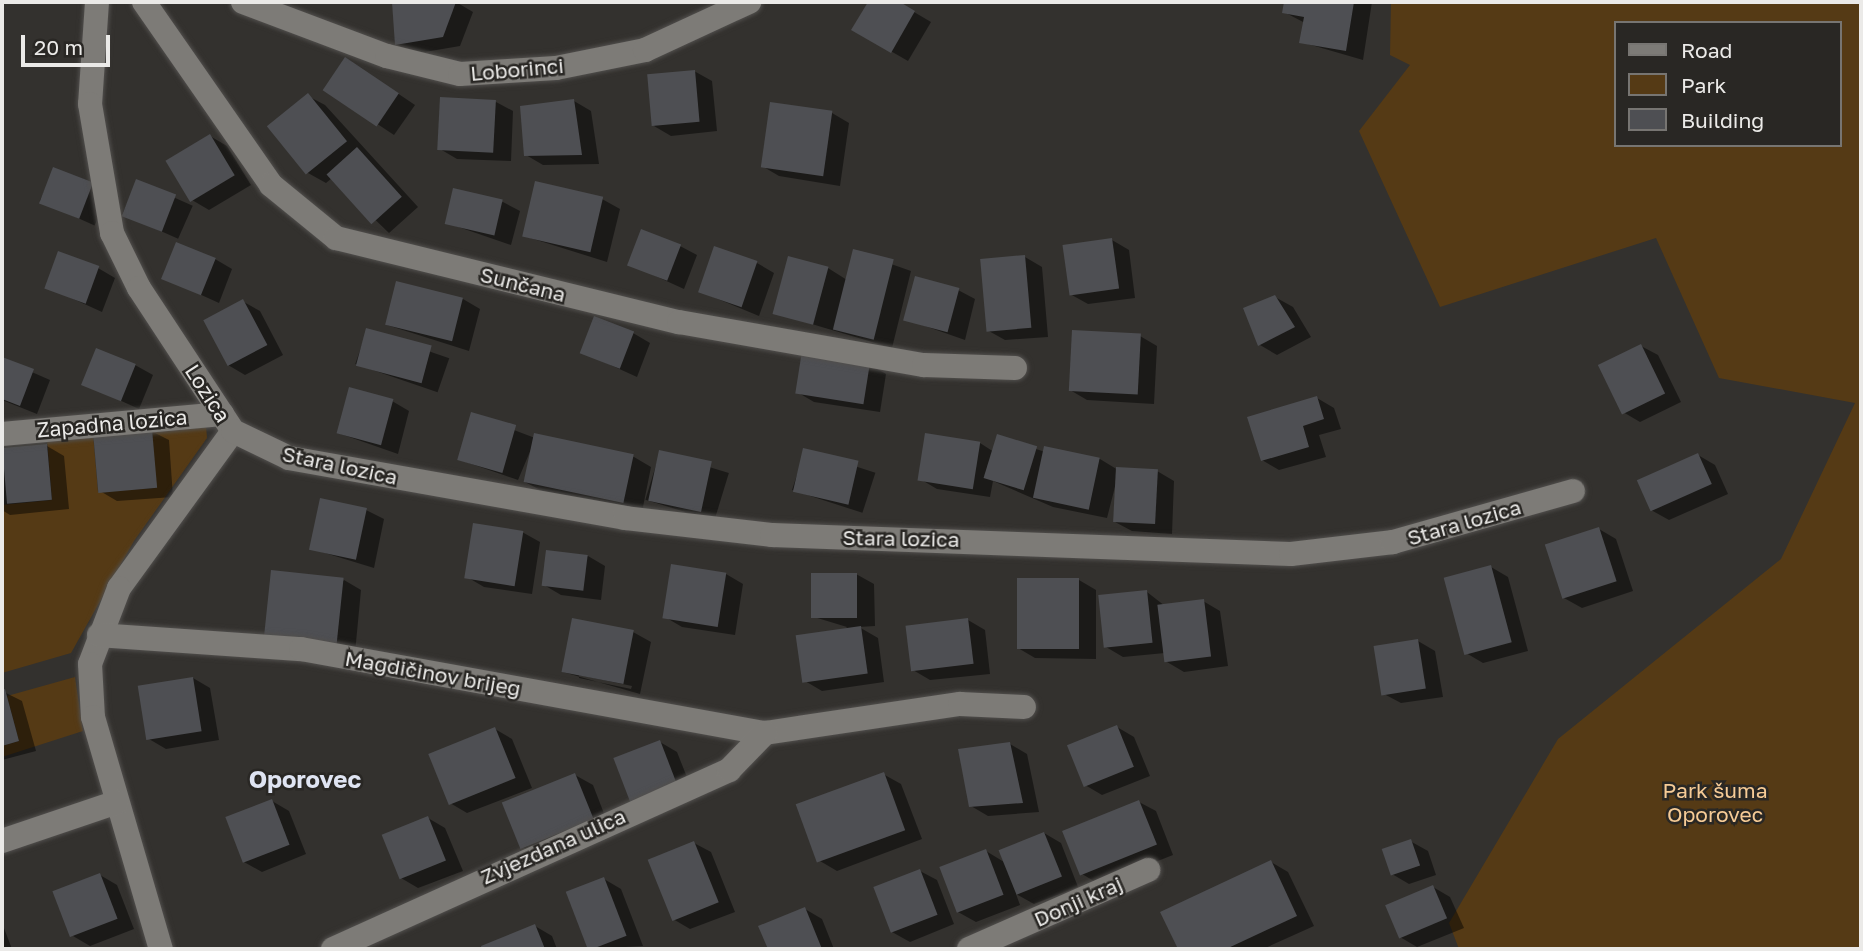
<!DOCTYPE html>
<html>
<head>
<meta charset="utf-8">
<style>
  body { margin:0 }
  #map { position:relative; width:1863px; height:951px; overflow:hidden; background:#33312e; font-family:"Golos Text",sans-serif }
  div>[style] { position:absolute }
  .green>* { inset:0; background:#553a15 }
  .shadow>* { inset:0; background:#0007; transform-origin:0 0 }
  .building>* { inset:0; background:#4e4f53; transform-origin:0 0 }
  .roads { filter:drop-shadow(0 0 2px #514f4d) drop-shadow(0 0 2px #514f4d) }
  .minor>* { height:24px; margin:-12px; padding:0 12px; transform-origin:12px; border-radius:12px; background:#7d7b77 }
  span { translate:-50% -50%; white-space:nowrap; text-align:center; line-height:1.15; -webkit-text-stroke:5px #292724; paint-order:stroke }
  .street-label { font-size:21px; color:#ebeae8 }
  .park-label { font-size:21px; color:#f6cb96 }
  .quarter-label { font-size:24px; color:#dfe4f2; font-weight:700 }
  .frame { position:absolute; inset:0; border:4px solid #ebeae8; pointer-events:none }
  .legend { position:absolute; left:1614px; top:21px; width:228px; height:126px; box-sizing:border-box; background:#292724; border:2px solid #777572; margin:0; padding:9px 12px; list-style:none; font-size:21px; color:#ebeae8 }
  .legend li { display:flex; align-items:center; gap:14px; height:35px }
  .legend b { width:35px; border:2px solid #777572 }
  .scale { position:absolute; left:21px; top:35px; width:89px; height:32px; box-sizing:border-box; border:4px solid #ebeae8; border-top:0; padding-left:9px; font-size:21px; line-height:24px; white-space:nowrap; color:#ebeae8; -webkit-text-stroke:5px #292724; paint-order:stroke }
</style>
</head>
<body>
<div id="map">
  <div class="green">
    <div style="clip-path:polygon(evenodd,1391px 2px,1861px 2px,1861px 949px,1459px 949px,1449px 923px,1558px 739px,1781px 559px,1855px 403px,1719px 378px,1656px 238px,1440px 307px,1359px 131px,1410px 65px,1390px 55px,1391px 2px,1616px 23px,1840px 23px,1840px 145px,1616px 145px,1616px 23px)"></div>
    <div style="clip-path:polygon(206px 425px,207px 438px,134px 541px,71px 653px,2px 673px,2px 505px,52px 500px,47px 439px,93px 434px,98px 492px,156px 488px,152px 429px)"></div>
    <div style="clip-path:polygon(75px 677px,83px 731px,2px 757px,2px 746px,19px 741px,7px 696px)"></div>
  </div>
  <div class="shadow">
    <div style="clip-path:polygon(456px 2px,473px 12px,460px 46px,413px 54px,396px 44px,394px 3px)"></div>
    <div style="clip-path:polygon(870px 2px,897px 2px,931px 22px,908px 61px,854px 30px)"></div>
    <div style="clip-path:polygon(1286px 2px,1372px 2px,1363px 60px,1301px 42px,1305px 23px,1284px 12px)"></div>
    <div style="clip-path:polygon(363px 70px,415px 105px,394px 135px,326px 90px)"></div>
    <div style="clip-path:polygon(694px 71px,712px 81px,717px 131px,671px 136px,654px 126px)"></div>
    <div style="clip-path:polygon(308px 96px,325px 105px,418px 207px,389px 233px,332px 178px,326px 183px,308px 173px)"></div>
    <div style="clip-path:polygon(574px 101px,591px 111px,599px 164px,543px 165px,526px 155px)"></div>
    <div style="clip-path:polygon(496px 102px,513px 111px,511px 161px,457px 159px,440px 149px)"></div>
    <div style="clip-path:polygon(771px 104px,832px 113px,849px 123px,840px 186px,779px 176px,762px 166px)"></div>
    <div style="clip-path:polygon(210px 136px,227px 146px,251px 185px,209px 210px,192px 200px)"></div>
    <div style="left:54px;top:169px;width:60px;height:35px;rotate:24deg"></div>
    <div style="left:137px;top:181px;width:61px;height:36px;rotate:24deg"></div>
    <div style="clip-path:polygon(602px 199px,620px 209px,607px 262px,524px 236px)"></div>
    <div style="clip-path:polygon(503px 202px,520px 211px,511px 245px,447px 223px)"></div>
    <div style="clip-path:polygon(1112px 240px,1129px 250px,1135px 298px,1088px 304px,1070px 294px)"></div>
    <div style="clip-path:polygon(680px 246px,697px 255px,684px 289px,629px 264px)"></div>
    <div style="clip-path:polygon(854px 251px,911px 271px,892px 348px,775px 313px,828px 268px,847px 280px)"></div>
    <div style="clip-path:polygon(1025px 257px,1042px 267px,1048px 337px,1005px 340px,987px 330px)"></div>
    <div style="clip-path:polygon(215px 259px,232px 269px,219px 303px,164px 278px)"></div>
    <div style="clip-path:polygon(757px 263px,774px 273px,759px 316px,701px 292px)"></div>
    <div style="clip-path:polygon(98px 268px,115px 278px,102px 312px,47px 287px)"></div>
    <div style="clip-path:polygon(958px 290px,975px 299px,965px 340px,905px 319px)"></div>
    <div style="clip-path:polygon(1275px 297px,1293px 307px,1311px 337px,1277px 355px,1260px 345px,1245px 309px)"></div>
    <div style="clip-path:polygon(463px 299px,480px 309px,469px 351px,387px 325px)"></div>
    <div style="clip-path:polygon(242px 301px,260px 311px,283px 355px,245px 375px,228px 365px)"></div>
    <div style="left:367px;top:330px;width:87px;height:36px;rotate:19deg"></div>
    <div style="clip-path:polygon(633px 333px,650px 343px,637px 377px,582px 352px)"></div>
    <div style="clip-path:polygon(1140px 336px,1157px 346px,1154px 404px,1087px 400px,1070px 390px)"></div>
    <div style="clip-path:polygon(1641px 346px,1658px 355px,1681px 402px,1640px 422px,1623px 412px)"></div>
    <div style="clip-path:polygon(2px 359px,50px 380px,37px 414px,2px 400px)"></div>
    <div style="clip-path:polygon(869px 364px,886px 374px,880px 412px,814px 402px,797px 392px)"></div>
    <div style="clip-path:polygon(135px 365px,153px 375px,139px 409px,84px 384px)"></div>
    <div style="clip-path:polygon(1317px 398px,1334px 408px,1341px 429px,1319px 435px,1326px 457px,1279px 470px,1262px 460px)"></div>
    <div style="clip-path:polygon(392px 401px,409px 411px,398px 454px,338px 433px)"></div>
    <div style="clip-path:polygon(472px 414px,535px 438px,634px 457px,651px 467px,642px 512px,542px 491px,525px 482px,534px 442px,518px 480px,460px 460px)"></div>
    <div style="clip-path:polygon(151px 431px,169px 440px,173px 497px,117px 501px,100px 491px)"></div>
    <div style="clip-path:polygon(998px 436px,1045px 452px,1100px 459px,1118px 470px,1157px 471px,1174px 481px,1172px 534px,1132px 531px,1115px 522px,1117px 479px,1107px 518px,1053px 507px,993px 481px,990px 497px,937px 489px,920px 479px,980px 443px,994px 452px)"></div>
    <div style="clip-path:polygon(47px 446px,64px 456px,69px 509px,10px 515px,2px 510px,2px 450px)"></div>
    <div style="left:805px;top:450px;width:74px;height:42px;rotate:18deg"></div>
    <div style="left:660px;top:452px;width:72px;height:50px;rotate:17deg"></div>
    <div style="clip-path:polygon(1698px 455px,1715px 465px,1728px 494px,1669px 520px,1651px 510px)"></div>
    <div style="clip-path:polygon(366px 510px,384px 519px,374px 568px,312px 549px)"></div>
    <div style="clip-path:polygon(1599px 529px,1616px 539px,1633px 591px,1582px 608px,1564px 598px)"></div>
    <div style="clip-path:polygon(522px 532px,540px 542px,532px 594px,484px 587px,467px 577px)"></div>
    <div style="clip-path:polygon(588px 556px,605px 566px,601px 600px,561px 595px,544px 585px)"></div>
    <div style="clip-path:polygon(673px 566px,726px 574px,743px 584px,735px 635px,682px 627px,665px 617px)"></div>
    <div style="clip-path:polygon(1491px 567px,1508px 577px,1528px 651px,1483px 663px,1466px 653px)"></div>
    <div style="clip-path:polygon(856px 574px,874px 584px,875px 626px,859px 627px,878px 638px,884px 682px,822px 691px,805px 681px,847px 627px,814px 617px)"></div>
    <div style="clip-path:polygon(344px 580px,361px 590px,355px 653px,284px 646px)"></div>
    <div style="clip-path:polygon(1079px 580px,1096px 590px,1096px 659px,1035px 658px,1018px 648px)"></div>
    <div style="clip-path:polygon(1147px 592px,1165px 606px,1203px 601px,1220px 611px,1228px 666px,1184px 672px,1167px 662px,1165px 653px,1123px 657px,1106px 647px)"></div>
    <div style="clip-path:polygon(968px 620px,985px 630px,990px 674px,930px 680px,913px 670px)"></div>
    <div style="clip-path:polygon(evenodd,633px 632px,651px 642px,640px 694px,563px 672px,633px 632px,579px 675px,632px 686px,631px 689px,579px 678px,579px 675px)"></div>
    <div style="clip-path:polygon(1418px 641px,1435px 651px,1443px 697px,1401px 703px,1384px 694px)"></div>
    <div style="clip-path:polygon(193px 678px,210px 688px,219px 740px,166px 749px,149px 739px)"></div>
    <div style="clip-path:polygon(2px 691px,22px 701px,36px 751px,2px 760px)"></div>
    <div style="clip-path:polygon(1117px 727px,1134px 737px,1150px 776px,1102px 795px,1085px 785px)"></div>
    <div style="clip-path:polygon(495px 729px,512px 739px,532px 788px,467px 813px,450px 803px)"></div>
    <div style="clip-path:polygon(660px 742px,677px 752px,694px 795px,649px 813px)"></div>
    <div style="clip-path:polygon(1010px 744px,1027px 754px,1039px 812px,988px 816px,971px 806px)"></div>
    <div style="clip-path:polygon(883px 774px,901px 784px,922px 839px,837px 871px,820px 861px)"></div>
    <div style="clip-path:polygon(575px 775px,593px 785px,610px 829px,539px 856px,521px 846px)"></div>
    <div style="clip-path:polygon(272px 801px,289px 811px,306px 854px,262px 872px,244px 862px)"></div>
    <div style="clip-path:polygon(1139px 802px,1156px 811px,1173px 855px,1099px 884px,1082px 874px)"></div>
    <div style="clip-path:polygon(428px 818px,445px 828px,463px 871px,418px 888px,401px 878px)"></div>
    <div style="clip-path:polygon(1044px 833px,1061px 843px,1078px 887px,1034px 904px,1016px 894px,1020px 905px,976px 922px,958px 912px,986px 851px,1004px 862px)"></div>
    <div style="clip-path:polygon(1410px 841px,1428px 851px,1436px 875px,1409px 884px,1392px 874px)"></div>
    <div style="clip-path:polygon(694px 843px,711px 852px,735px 912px,690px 929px,673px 919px)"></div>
    <div style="clip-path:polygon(1271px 862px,1288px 872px,1314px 926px,1263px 949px,1180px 949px,1162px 913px)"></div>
    <div style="clip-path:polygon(920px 871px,937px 880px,954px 924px,910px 942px,892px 932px)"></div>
    <div style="clip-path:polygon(100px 875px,117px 885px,134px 929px,90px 946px,73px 936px)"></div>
    <div style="clip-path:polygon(604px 879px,621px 889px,643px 946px,590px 949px,568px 893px)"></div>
    <div style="clip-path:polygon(1433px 887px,1450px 897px,1464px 928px,1417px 947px,1400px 937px)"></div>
    <div style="clip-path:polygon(805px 909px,822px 919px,834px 949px,769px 949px,761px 927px)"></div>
    <div style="clip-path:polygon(2px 923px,12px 949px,2px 949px)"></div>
    <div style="clip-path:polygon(535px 926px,552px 936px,557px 949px,484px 949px)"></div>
  </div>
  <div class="building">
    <div style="clip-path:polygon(392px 2px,456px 2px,443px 37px,395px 45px)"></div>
    <div style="clip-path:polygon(868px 2px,900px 2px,915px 11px,891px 53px,851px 30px)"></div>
    <div style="clip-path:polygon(1284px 2px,1354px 2px,1346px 51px,1299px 43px,1304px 17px,1282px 13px)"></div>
    <div style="left:345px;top:57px;width:65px;height:40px;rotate:34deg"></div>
    <div style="left:695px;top:70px;width:52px;height:48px;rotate:85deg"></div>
    <div style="left:308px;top:93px;width:62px;height:53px;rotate:51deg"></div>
    <div style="left:440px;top:97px;width:56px;height:53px;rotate:3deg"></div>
    <div style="clip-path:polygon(574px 99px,582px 155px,524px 156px,520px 106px)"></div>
    <div style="left:770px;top:102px;width:63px;height:66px;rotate:8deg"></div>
    <div style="left:210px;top:134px;width:48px;height:52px;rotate:59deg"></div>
    <div style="left:357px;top:147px;width:67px;height:41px;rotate:48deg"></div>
    <div style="left:53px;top:167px;width:43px;height:39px;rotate:21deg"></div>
    <div style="left:136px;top:179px;width:43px;height:40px;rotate:21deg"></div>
    <div style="left:535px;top:181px;width:70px;height:57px;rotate:13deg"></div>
    <div style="left:453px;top:188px;width:51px;height:37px;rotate:13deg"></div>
    <div style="left:641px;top:229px;width:43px;height:39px;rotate:21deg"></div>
    <div style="left:1112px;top:238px;width:51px;height:50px;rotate:82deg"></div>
    <div style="left:176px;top:242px;width:43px;height:40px;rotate:22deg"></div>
    <div style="left:714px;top:246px;width:46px;height:49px;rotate:19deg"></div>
    <div style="left:853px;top:249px;width:42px;height:83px;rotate:14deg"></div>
    <div style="left:58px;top:251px;width:44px;height:40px;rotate:20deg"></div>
    <div style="left:1025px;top:255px;width:73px;height:45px;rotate:85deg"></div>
    <div style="left:788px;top:256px;width:42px;height:60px;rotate:15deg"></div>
    <div style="left:915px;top:276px;width:46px;height:46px;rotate:15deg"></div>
    <div style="left:396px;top:281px;width:69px;height:45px;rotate:14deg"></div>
    <div style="clip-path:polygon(1275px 295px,1295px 327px,1258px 346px,1243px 308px)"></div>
    <div style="left:243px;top:299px;width:52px;height:45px;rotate:62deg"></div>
    <div style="left:594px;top:316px;width:43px;height:40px;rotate:21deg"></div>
    <div style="left:366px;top:328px;width:68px;height:39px;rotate:15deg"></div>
    <div style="left:1072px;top:330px;width:69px;height:61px;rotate:3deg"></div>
    <div style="left:1641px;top:344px;width:55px;height:48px;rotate:64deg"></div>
    <div style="left:96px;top:348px;width:43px;height:40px;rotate:22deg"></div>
    <div style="left:802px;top:351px;width:69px;height:43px;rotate:9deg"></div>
    <div style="clip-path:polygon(2px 357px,34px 369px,20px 406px,2px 399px)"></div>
    <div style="left:349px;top:387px;width:46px;height:48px;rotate:15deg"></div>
    <div style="clip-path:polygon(1317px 396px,1324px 419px,1303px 426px,1309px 447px,1261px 461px,1247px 417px)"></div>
    <div style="left:471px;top:412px;width:47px;height:50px;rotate:16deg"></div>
    <div style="left:152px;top:429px;width:59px;height:59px;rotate:85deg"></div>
    <div style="left:534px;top:433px;width:102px;height:50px;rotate:12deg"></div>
    <div style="left:925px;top:433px;width:56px;height:48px;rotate:9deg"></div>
    <div style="left:997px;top:434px;width:42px;height:46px;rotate:17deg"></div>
    <div style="left:47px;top:444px;width:56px;height:45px;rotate:85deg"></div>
    <div style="left:1044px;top:446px;width:57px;height:53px;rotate:12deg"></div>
    <div style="left:803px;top:448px;width:57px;height:45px;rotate:13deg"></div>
    <div style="left:659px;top:450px;width:54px;height:52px;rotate:12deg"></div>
    <div style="left:1698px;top:453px;width:34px;height:67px;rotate:66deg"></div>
    <div style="left:1116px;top:467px;width:42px;height:55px;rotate:3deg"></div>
    <div style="left:320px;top:498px;width:48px;height:53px;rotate:12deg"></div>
    <div style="left:473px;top:523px;width:51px;height:56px;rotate:9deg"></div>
    <div style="left:1599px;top:527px;width:57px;height:57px;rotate:72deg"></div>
    <div style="left:546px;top:550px;width:42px;height:36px;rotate:7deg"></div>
    <div style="left:671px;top:564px;width:56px;height:55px;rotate:9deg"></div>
    <div style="left:1491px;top:565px;width:80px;height:49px;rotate:75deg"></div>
    <div style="left:271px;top:570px;width:73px;height:67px;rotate:6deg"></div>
    <div style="left:811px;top:573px;width:46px;height:45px"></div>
    <div style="left:1017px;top:578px;width:62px;height:71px"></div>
    <div style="left:1147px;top:590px;width:53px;height:49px;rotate:84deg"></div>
    <div style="left:1204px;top:599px;width:58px;height:47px;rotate:83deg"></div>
    <div style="left:572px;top:618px;width:63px;height:55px;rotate:11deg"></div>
    <div style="left:968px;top:618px;width:46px;height:63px;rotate:83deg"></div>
    <div style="left:861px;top:626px;width:48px;height:66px;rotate:82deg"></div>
    <div style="left:1418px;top:639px;width:50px;height:45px;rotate:81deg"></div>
    <div style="left:193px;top:677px;width:55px;height:56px;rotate:81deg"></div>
    <div style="clip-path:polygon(5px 689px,19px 741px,2px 746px,2px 690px)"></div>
    <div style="left:1117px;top:725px;width:45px;height:54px;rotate:68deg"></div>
    <div style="left:495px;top:727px;width:55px;height:72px;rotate:68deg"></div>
    <div style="left:660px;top:740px;width:49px;height:50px;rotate:69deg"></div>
    <div style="clip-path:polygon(1010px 742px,1023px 803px,969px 807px,958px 749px)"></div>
    <div style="left:884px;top:772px;width:62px;height:94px;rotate:70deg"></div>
    <div style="left:575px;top:773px;width:50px;height:79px;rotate:68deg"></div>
    <div style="left:272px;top:799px;width:49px;height:50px;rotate:69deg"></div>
    <div style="left:1139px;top:800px;width:48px;height:83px;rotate:68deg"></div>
    <div style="left:428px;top:816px;width:48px;height:50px;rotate:68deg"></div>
    <div style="left:1044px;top:832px;width:48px;height:49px;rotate:68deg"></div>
    <div style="left:1411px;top:839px;width:28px;height:31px;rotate:71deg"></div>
    <div style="left:694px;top:841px;width:66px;height:50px;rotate:68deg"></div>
    <div style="left:986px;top:849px;width:49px;height:50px;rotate:69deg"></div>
    <div style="clip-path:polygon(1271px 860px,1297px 916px,1226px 949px,1178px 949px,1160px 912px)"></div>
    <div style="left:920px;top:869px;width:49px;height:50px;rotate:69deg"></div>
    <div style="left:100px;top:873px;width:49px;height:51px;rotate:69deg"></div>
    <div style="left:604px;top:877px;width:63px;height:41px;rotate:69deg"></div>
    <div style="left:1433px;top:885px;width:36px;height:52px;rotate:67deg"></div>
    <div style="clip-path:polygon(805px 907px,822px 949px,768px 949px,758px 926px)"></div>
    <div style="clip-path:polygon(535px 924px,545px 949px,482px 949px,481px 946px)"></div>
  </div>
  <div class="roads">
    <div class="minor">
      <div style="left:97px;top:2px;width:102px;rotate:93.9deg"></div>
      <div style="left:90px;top:104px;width:131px;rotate:80.3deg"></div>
      <div style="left:112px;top:233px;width:61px;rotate:63.9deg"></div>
      <div style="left:139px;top:288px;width:171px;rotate:56.7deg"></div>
      <div style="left:233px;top:431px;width:194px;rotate:126deg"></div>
      <div style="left:119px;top:588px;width:81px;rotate:110.9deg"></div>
      <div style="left:90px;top:664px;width:53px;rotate:86.8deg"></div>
      <div style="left:93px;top:717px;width:242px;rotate:73.7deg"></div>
      <div style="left:144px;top:2px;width:223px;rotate:55.2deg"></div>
      <div style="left:271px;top:185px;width:84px;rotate:39.2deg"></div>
      <div style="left:336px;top:238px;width:353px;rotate:13.8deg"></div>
      <div style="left:679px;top:322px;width:249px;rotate:10deg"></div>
      <div style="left:924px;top:365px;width:91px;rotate:1.9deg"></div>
      <div style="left:243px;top:2px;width:154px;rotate:20.6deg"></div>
      <div style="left:387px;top:56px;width:75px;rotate:13.9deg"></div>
      <div style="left:460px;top:74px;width:96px;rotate:-3.6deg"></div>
      <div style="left:556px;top:68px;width:91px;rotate:-11.4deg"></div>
      <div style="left:645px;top:50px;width:115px;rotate:-24.8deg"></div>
      <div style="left:233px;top:431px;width:62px;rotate:25.7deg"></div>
      <div style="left:289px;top:458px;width:341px;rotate:10.1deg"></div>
      <div style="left:625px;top:518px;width:148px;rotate:6.6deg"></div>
      <div style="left:772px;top:535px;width:519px;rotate:2.1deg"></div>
      <div style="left:1291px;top:554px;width:103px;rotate:-6.7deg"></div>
      <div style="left:1393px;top:542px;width:187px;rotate:-15.8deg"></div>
      <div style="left:2px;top:434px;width:221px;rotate:-5.2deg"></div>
      <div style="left:99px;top:635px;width:202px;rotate:4deg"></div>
      <div style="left:301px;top:649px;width:472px;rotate:10.3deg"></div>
      <div style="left:765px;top:733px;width:197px;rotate:-8.5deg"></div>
      <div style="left:960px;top:704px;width:64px;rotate:2.7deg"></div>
      <div style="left:2px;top:841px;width:121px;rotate:-18.7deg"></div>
      <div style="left:333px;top:949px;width:435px;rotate:-24.3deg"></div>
      <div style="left:729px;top:770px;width:52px;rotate:-45.8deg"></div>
      <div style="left:969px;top:949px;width:196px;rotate:-23.8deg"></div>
    </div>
  </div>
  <div class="street-label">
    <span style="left:517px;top:69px;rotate:-5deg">Loborinci</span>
    <span style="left:523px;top:284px;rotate:14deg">Sunčana</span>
    <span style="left:208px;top:393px;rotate:57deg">Lozica</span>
    <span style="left:112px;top:423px;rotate:-5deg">Zapadna lozica</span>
    <span style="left:340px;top:465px;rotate:12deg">Stara lozica</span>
    <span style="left:1464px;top:522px;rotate:-16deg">Stara lozica</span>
    <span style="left:901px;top:538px;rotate:1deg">Stara lozica</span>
    <span style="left:433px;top:673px;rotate:10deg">Magdičinov brijeg</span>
    <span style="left:553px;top:846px;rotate:-24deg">Zvjezdana ulica</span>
    <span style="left:1078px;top:901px;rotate:-24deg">Donji kraj</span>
  </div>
  <div class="park-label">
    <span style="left:1715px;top:802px">Park šuma<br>Oporovec</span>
  </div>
  <div class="quarter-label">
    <span style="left:305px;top:779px">Oporovec</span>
  </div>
  <div class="frame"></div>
  <ul class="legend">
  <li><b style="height:9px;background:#7d7b77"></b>Road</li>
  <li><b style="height:19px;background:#553a15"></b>Park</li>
  <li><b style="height:19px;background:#4e4f53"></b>Building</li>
  </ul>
  <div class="scale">20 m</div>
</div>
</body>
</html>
